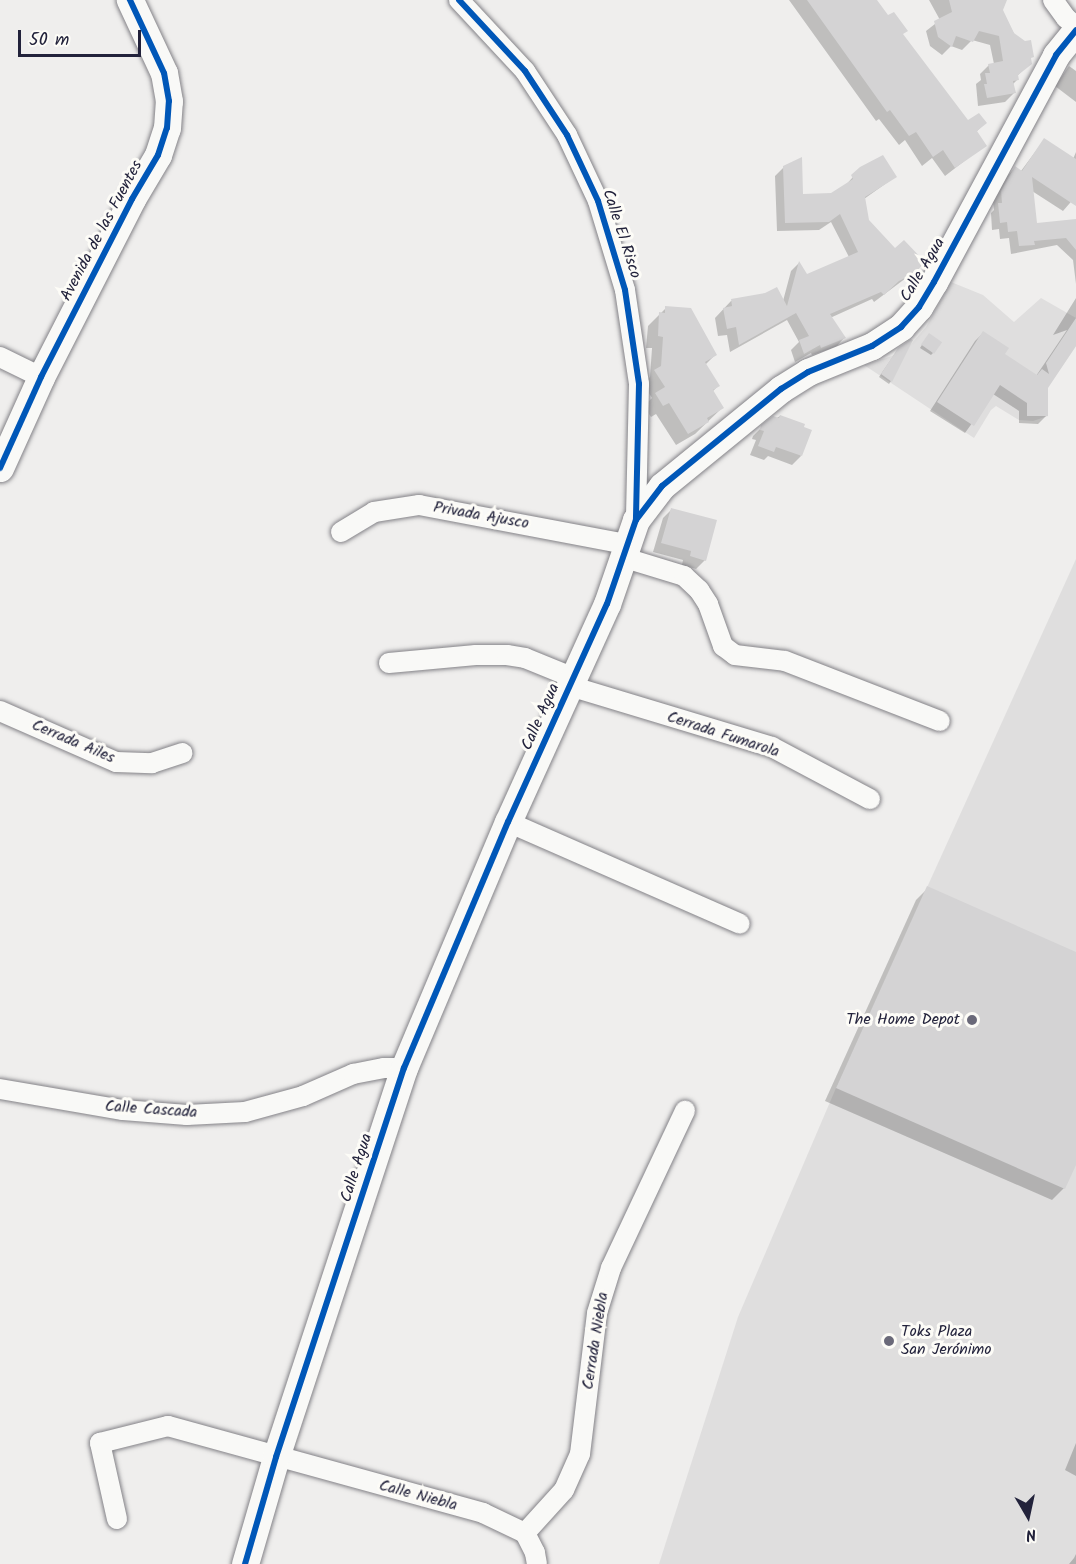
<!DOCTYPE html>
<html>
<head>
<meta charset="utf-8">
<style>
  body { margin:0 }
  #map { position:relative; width:1076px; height:1564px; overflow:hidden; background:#efeeed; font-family:Kalam,sans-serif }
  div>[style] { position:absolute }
  .built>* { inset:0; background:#dfdede }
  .shadow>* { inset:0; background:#0003 }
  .building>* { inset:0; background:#d4d3d4; transform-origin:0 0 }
  .roads { filter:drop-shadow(0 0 2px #838287) drop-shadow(0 0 2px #838287) }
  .street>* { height:20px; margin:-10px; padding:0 10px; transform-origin:10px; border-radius:10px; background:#f9f9f7 }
  .secondary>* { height:27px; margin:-13.5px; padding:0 13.5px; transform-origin:13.5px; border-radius:13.5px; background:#f9f9f7 }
  .cycleway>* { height:6px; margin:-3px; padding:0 3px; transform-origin:3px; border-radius:3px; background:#0057b8 }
  .dots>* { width:16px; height:16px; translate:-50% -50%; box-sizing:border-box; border:3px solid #fdfcf7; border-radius:50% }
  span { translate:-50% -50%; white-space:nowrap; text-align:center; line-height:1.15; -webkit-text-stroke:6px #fdfcf7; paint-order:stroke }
  .street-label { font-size:16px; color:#22223b }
  .poi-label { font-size:16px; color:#22223b }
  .right { translate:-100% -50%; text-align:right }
  .left { translate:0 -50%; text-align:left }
  .north { position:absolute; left:998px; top:1486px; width:60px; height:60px; -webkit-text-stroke:4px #fdfcf7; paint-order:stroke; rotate:171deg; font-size:16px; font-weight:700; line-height:24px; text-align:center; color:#22223b }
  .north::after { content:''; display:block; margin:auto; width:21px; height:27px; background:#22223b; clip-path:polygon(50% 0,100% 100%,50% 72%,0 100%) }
  .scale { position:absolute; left:18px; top:30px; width:123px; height:27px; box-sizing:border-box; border:3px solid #22223b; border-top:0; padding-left:8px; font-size:18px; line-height:21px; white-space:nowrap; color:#22223b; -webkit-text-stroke:4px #fdfcf7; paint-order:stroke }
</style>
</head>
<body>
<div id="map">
  <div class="built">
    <div style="clip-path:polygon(951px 282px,983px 295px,1014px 322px,1041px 298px,1076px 318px,1076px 346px,1048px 387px,1048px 416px,1033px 421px,1019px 420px,996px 406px,991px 410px,974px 438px,864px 365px,892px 356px,912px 343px,926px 327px)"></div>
    <div style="clip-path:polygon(1076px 559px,1076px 1564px,659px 1564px,738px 1317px,836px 1088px)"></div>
  </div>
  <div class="shadow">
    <div style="clip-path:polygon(789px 0,875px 0,967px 122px,985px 123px,976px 132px,985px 145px,945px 176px,932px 158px,922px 166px,905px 140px,899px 145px,879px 119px,876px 121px)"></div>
    <div style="clip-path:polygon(929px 0,987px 0,1001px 10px,1030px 63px,1017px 76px,1017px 80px,1012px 85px,1014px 93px,1005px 102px,978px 106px,976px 84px,981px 80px,980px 74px,989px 65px,994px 64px,990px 45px,972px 40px,962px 50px,951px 46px,942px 55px,930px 46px,926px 31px,940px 20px)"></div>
    <div style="clip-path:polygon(1069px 66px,1076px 71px,1076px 102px,1055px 86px)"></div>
    <div style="clip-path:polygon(1044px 140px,1073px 159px,1076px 152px,1076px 196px,1063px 211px,1032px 191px,1036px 225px,1076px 220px,1076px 284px,1073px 260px,1057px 245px,1011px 254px,1009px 238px,1000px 239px,999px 229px,992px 230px,991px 213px,994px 210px,993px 201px,1007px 176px,1015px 168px,1021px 171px)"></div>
    <div style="clip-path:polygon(784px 167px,802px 196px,831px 194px,844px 187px,861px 168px,895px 177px,864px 199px,868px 221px,914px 272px,874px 302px,872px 299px,830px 318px,844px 338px,836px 347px,812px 355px,811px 353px,795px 362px,791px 350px,799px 342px,787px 320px,730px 352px,727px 335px,718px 336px,715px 318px,731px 301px,783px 301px,791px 271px,799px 263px,806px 276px,849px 257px,831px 222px,819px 230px,777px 231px,775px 176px)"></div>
    <div style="clip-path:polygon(1076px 298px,1076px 343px,1047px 387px,1047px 415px,1038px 424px,1019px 423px,1019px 411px,993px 394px,965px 433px,930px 411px,975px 341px,983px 333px,1003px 355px,1036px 376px,1067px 330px,1053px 335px)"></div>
    <div style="clip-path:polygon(666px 308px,715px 355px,705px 365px,718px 386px,712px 392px,722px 408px,695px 434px,676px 445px,656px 414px,651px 417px,644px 406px,652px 398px,643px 384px,650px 377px,652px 348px,646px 348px,648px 326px)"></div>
    <div style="clip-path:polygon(927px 337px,933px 353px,931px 355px,920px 348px)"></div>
    <div style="clip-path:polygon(896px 352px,891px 381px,889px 384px,879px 377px)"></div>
    <div style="clip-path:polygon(780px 416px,801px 456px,792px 465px,768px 456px,764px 460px,750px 455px,756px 440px,752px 439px,753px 436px,762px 427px)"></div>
    <div style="clip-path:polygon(672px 509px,705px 560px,696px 569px,682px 565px,683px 560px,653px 552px,663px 518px)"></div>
    <div style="clip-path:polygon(928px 888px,1076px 953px,1076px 1161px,1064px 1188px,1052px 1200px,825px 1101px,916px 900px)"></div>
    <div style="clip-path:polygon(1076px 1443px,1076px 1476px,1065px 1470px)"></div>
    <div style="clip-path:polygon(1076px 1554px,1076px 1564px,1069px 1564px,1074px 1558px)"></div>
  </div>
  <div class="building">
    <div style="clip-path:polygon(807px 0,877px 0,888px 15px,894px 12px,908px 31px,903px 34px,968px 120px,979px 113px,987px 123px,977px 131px,987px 146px,955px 168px,943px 150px,933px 157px,916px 132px,909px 136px,890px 110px,887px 112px)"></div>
    <div style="clip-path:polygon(949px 0,1007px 0,1003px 10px,1014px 33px,1025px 41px,1031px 40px,1034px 57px,1031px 58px,1032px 64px,1018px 75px,1019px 80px,1013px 81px,1016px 93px,987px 98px,984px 84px,987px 84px,985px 73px,990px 73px,988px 64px,1003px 61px,999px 36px,979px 31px,973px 42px,956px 36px,952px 47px,938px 37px,934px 21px,952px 12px)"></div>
    <div style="clip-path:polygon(1044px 138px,1076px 159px,1076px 206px,1032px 177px,1037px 223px,1076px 219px,1076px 250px,1066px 238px,1034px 241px,1035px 245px,1019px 246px,1017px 231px,1008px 232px,1007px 222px,1000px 223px,998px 203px,1002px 203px,1001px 191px,1015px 166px,1022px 171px)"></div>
    <div style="clip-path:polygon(883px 155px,897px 177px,865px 197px,869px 220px,895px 248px,904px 240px,925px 262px,915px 273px,899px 281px,884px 295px,881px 292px,830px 314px,846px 338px,821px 348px,820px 345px,804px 354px,799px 340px,809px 336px,796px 313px,739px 345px,736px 327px,727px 329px,723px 308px,732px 306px,731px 299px,765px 293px,777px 287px,787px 306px,799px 261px,807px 274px,858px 252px,840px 214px,829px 222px,785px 223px,783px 166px,802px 157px,803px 194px,831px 193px,853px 179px,851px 175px,860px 167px)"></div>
    <div style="clip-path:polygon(665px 306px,691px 308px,717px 355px,705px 362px,720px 386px,713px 390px,724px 408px,707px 418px,709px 422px,688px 434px,669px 403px,663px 406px,655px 393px,665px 387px,654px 370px,661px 366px,663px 337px,658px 336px,659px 312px,665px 313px)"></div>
    <div style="clip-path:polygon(1076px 318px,1076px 346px,1048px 388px,1048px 416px,1027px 416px,1027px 403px,1000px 385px,974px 426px,937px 402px,983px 331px,1009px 348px,1005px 354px,1037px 375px,1042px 369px,1049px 374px,1046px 363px)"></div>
    <div style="left:929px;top:333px;width:16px;height:14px;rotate:35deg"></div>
    <div style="clip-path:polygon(911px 339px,913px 340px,892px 382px,881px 374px,898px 348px)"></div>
    <div style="clip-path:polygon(780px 415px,805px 424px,804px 427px,812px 430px,802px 456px,776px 447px,774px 452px,758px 446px,764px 431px,760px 430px,761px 425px,773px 416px,779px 418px)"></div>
    <div style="clip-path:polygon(671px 508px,717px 520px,706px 561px,690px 556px,691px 551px,661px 543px)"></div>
    <div style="clip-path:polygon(927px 886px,1076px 952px,1076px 1165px,1065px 1189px,836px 1088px)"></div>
  </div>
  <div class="roads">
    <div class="street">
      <div style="left:459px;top:0;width:97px;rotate:47.1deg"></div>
      <div style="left:525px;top:71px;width:77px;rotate:56.7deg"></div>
      <div style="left:567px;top:135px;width:73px;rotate:64.8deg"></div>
      <div style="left:598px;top:201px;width:93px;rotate:73.1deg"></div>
      <div style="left:625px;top:290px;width:95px;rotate:81.5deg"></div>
      <div style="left:639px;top:384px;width:136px;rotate:91.3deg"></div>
      <div style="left:1053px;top:0;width:22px;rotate:54deg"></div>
      <div style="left:1066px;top:18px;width:13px;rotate:39deg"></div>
      <div style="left:0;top:357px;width:46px;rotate:26deg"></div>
      <div style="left:341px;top:532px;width:39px;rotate:-31deg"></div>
      <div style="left:374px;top:512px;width:46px;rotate:-8.8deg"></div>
      <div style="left:419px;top:505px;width:211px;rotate:10.7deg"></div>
      <div style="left:622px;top:557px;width:65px;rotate:17deg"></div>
      <div style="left:684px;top:576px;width:21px;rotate:43deg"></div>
      <div style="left:699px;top:590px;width:17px;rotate:57deg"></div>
      <div style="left:708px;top:604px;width:45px;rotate:70.3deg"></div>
      <div style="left:723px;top:646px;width:15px;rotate:37deg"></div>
      <div style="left:735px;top:655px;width:50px;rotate:6.8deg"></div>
      <div style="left:785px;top:661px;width:166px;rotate:21.2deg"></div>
      <div style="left:389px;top:663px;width:87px;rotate:-5.3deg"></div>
      <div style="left:476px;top:655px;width:31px"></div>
      <div style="left:507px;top:655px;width:18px;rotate:9deg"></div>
      <div style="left:525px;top:658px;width:53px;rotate:22.2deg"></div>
      <div style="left:570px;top:686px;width:211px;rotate:16.8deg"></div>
      <div style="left:772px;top:747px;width:111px;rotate:28deg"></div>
      <div style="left:0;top:711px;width:127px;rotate:23.7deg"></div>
      <div style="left:116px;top:762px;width:36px;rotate:2deg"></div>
      <div style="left:152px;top:763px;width:32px;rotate:-18deg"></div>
      <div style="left:508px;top:822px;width:253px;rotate:23.7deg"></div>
      <div style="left:0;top:1089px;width:125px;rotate:9.7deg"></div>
      <div style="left:123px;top:1110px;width:64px;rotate:4.5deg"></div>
      <div style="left:187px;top:1115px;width:58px;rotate:-3deg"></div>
      <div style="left:245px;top:1112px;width:60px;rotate:-15.4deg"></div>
      <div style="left:303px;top:1096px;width:55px;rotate:-23.7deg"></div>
      <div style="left:353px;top:1074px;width:32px;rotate:-11deg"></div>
      <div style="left:384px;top:1068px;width:20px"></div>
      <div style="left:117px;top:1519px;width:78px;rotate:-102.6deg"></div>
      <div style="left:100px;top:1443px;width:70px;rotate:-14deg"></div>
      <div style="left:168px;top:1426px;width:327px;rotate:15.4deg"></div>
      <div style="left:483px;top:1513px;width:47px;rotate:25.5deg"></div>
      <div style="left:525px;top:1533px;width:22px;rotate:63deg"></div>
      <div style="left:535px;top:1553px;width:11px;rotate:80deg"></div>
      <div style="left:525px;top:1533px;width:58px;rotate:-47.8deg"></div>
      <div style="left:564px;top:1490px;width:39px;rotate:-66deg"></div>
      <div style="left:580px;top:1454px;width:142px;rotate:-83.1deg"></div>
      <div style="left:597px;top:1313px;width:47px;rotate:-72.7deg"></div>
      <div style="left:611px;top:1268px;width:174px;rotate:-64.8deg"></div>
    </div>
    <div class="secondary">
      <div style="left:0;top:468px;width:100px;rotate:-65.7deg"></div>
      <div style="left:41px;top:377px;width:200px;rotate:-62.9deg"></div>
      <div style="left:132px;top:199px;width:51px;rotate:-59.4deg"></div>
      <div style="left:158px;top:155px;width:28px;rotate:-72deg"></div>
      <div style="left:167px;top:128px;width:27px;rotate:-86deg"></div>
      <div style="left:169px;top:101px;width:28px;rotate:-100deg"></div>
      <div style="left:164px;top:73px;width:81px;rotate:-115deg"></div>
      <div style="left:245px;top:1564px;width:111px;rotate:-73.8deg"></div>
      <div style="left:276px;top:1457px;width:410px;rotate:-71.8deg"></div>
      <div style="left:404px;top:1068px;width:267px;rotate:-67.1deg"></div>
      <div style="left:508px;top:822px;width:239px;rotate:-65.6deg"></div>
      <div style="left:607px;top:604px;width:89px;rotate:-71deg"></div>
      <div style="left:636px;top:520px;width:43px;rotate:-52.6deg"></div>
      <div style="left:662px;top:486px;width:154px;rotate:-39.2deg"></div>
      <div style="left:781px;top:389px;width:32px;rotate:-32deg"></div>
      <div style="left:808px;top:372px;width:69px;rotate:-22.1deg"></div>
      <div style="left:872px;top:346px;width:35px;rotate:-33deg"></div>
      <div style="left:901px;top:327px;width:27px;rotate:-48deg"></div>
      <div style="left:919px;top:307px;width:29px;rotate:-59deg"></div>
      <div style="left:934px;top:282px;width:258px;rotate:-61.7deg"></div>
      <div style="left:1056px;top:55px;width:32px;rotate:-51deg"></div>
    </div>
  </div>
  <div class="cycleway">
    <div style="left:459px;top:0;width:97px;rotate:47.1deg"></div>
    <div style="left:525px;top:71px;width:77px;rotate:56.7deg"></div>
    <div style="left:567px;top:135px;width:73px;rotate:64.8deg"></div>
    <div style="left:598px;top:201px;width:93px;rotate:73.1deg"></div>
    <div style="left:625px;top:290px;width:95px;rotate:81.5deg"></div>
    <div style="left:639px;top:384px;width:136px;rotate:91.3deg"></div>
    <div style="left:0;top:468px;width:100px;rotate:-65.7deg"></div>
    <div style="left:41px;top:377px;width:200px;rotate:-62.9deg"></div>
    <div style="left:132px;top:199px;width:51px;rotate:-59.4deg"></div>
    <div style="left:158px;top:155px;width:28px;rotate:-72deg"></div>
    <div style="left:167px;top:128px;width:27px;rotate:-86deg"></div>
    <div style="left:169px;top:101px;width:28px;rotate:-100deg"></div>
    <div style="left:164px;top:73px;width:81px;rotate:-115deg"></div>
    <div style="left:245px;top:1564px;width:111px;rotate:-73.8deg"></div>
    <div style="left:276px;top:1457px;width:410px;rotate:-71.8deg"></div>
    <div style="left:404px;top:1068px;width:267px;rotate:-67.1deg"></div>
    <div style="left:508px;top:822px;width:239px;rotate:-65.6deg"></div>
    <div style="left:607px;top:604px;width:89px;rotate:-71deg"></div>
    <div style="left:636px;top:520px;width:43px;rotate:-52.6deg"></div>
    <div style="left:662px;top:486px;width:154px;rotate:-39.2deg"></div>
    <div style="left:781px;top:389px;width:32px;rotate:-32deg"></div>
    <div style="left:808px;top:372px;width:69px;rotate:-22.1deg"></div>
    <div style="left:872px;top:346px;width:35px;rotate:-33deg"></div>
    <div style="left:901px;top:327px;width:27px;rotate:-48deg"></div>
    <div style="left:919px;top:307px;width:29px;rotate:-59deg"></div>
    <div style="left:934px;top:282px;width:258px;rotate:-61.7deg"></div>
    <div style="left:1056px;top:55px;width:32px;rotate:-51deg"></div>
  </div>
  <div class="dots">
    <div style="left:972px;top:1020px;background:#6a6979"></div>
    <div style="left:889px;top:1341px;background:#6a6979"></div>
  </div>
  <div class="street-label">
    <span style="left:102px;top:231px;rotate:-62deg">Avenida de las Fuentes</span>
    <span style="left:621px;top:234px;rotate:72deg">Calle El Risco</span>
    <span style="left:923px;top:270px;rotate:-59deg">Calle Agua</span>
    <span style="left:481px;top:516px;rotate:10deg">Privada Ajusco</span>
    <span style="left:541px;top:717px;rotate:-66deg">Calle Agua</span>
    <span style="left:723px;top:735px;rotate:18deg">Cerrada Fumarola</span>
    <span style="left:73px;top:742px;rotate:23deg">Cerrada Ailes</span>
    <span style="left:151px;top:1110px;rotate:4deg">Calle Cascada</span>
    <span style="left:357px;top:1168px;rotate:-72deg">Calle Agua</span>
    <span style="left:596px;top:1341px;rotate:-81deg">Cerrada Niebla</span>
    <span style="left:418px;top:1496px;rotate:15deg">Calle Niebla</span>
  </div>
  <div class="poi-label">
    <span class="right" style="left:960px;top:1020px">The Home Depot</span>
    <span class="left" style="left:901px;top:1341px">Toks Plaza<br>San Jerónimo</span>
  </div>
  <div class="north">N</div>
  <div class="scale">50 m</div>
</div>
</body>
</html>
